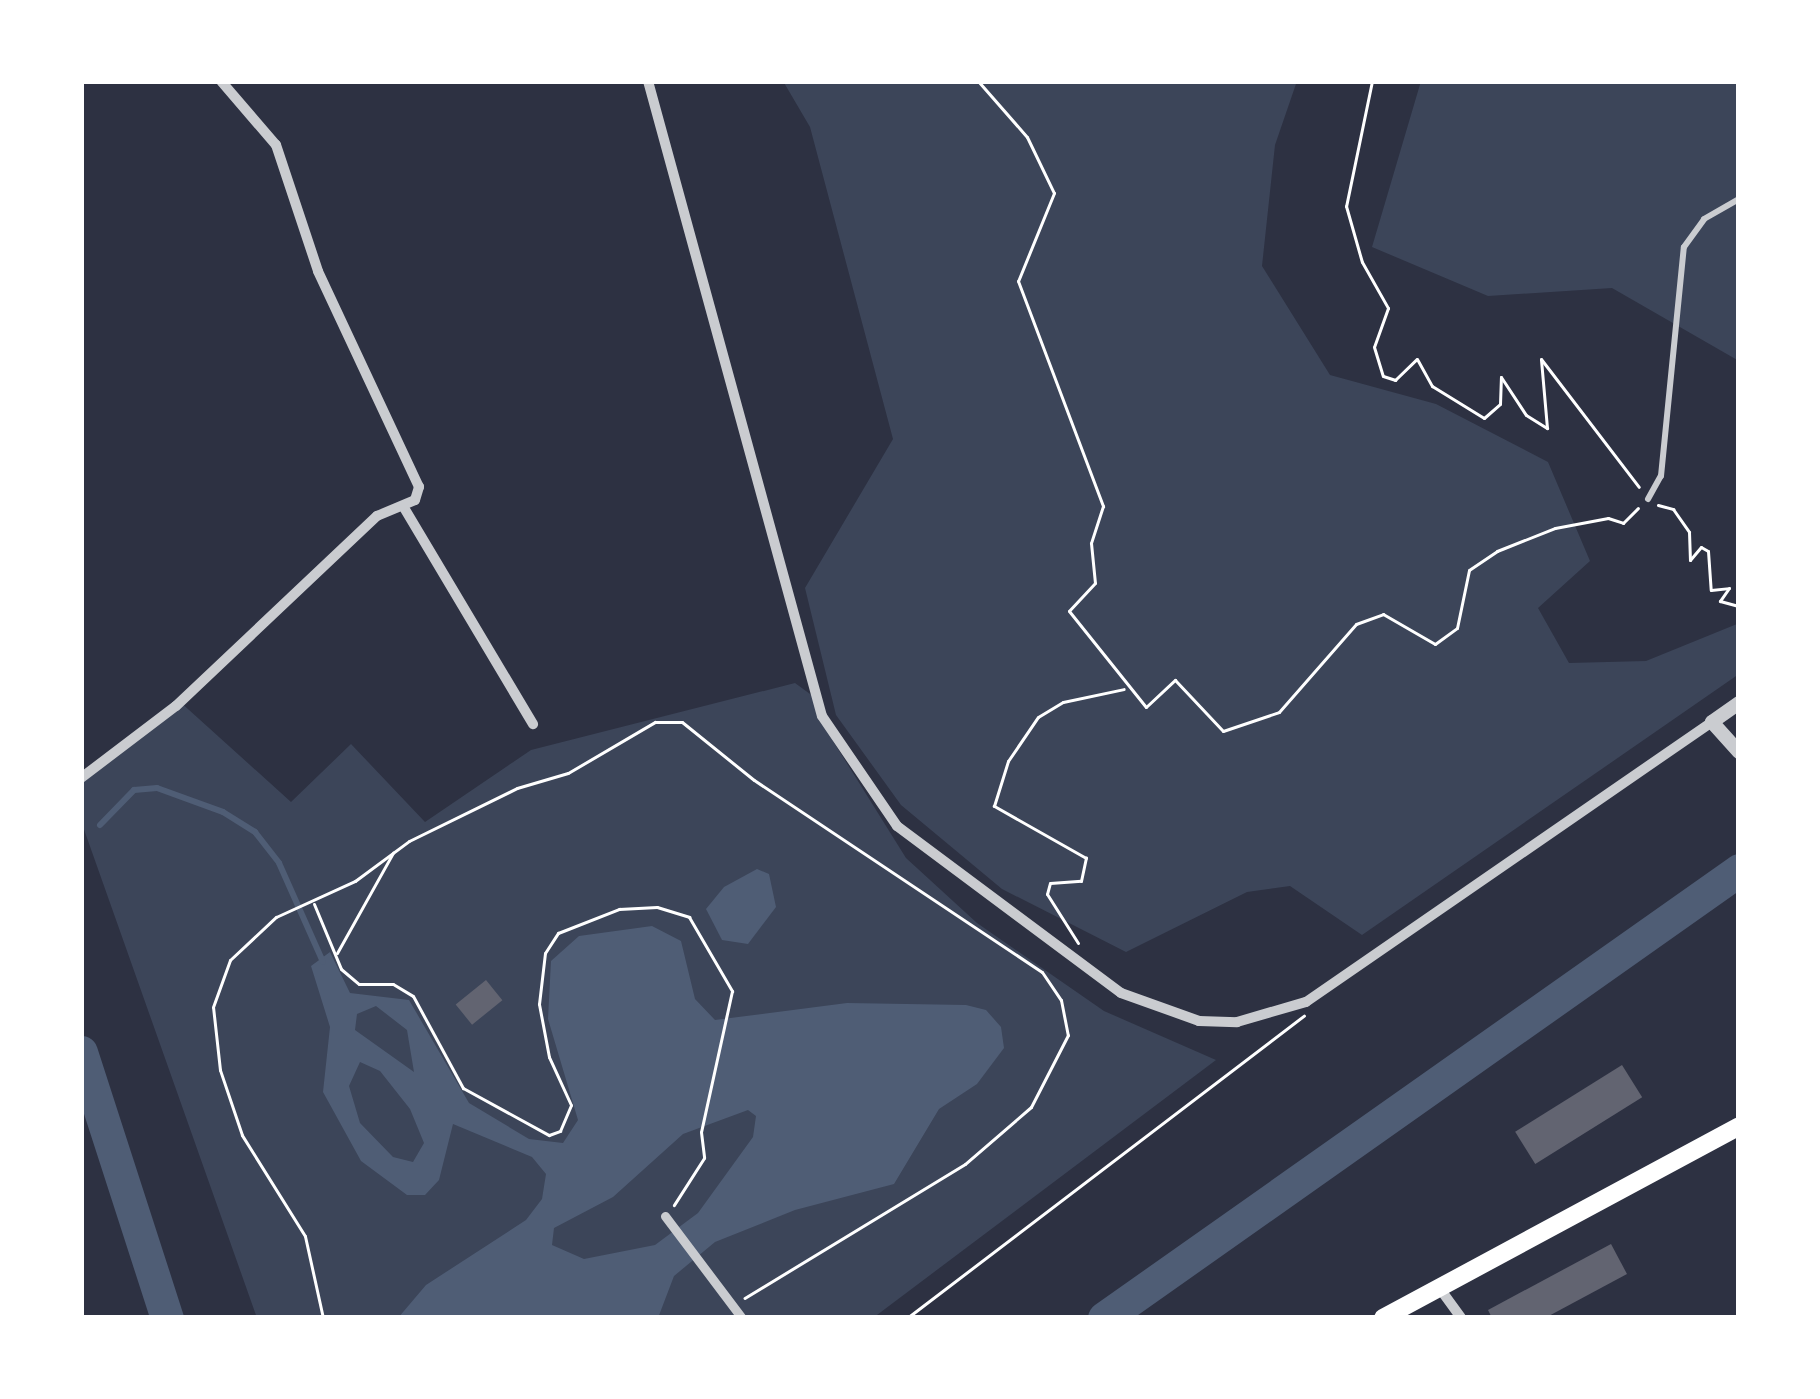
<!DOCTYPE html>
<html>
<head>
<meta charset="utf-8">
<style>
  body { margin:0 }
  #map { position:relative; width:1820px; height:1399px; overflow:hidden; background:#2d3142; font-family:"Titillium Web",sans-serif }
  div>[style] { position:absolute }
  .green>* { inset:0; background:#3c4559 }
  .water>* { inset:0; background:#4f5d75 }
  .stream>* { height:6px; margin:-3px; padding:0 3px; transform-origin:3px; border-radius:3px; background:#4f5d75 }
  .river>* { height:33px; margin:-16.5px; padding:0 16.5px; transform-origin:16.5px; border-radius:16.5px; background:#4f5d75 }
  .building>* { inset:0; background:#626471; transform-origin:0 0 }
  .path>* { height:3px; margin:-1.5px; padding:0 1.5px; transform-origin:1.5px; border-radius:1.5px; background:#fff }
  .service>* { height:6px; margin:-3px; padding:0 3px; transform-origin:3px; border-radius:3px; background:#caccd0 }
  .pedestrian>* { height:9px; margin:-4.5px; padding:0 4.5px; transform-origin:4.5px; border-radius:4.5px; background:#caccd0 }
  .minor>* { height:10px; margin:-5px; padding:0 5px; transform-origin:5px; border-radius:5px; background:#caccd0 }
  .tertiary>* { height:14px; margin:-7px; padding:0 7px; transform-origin:7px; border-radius:7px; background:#caccd0 }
  .primary>* { height:18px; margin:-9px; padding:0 9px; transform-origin:9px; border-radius:9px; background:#fff }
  span { translate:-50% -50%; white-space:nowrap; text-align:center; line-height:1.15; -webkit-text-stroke:9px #fff; paint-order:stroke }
  .frame { position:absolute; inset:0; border:84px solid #fff; pointer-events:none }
</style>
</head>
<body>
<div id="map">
  <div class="green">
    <div style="clip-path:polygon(783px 81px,1297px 81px,1275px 145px,1262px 266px,1330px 375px,1436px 404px,1548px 462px,1590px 561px,1538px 608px,1569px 663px,1646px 661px,1737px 624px,1739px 674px,1362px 935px,1290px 886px,1247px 892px,1126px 952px,1002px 889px,901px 805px,836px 715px,805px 588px,893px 439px,810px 127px)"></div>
    <div style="clip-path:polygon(1421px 81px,1739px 81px,1739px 361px,1612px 288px,1488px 296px,1372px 247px)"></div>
    <div style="clip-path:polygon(795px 683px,821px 702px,833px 741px,906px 858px,977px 923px,1104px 1011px,1216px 1060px,873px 1318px,257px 1318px,81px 821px,81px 780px,178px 700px,291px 802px,351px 744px,425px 822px,531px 750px)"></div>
  </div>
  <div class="water">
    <div style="clip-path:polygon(757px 869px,769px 874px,776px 907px,748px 944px,722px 940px,706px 909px,724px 887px)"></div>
    <div style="clip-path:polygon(evenodd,652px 926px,681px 941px,695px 999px,715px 1020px,847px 1003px,966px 1005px,986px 1010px,1001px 1027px,1004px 1048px,977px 1084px,939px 1109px,894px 1184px,795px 1210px,715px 1242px,674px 1276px,658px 1318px,398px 1318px,426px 1285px,526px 1220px,542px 1199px,546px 1174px,532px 1157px,453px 1124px,439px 1180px,425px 1195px,407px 1195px,361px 1161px,323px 1092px,330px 1027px,311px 966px,330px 952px,350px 993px,409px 1000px,469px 1103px,529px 1139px,563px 1143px,578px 1120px,548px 1019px,551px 961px,579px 936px,652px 926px,376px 1006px,407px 1030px,414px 1072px,355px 1030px,357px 1014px,376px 1006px,652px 926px,360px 1062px,380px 1071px,410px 1109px,424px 1143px,413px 1162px,393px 1157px,360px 1123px,349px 1086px,360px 1062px,652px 926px,748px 1110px,756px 1116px,753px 1137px,698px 1213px,655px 1245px,584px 1259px,552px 1245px,554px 1228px,613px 1197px,683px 1134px,748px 1110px)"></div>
  </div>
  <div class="stream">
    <div style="left:100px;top:825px;width:49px;rotate:-45.8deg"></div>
    <div style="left:134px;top:790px;width:23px;rotate:-5deg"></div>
    <div style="left:157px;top:788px;width:70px;rotate:20deg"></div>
    <div style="left:223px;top:812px;width:38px;rotate:32deg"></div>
    <div style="left:255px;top:832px;width:39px;rotate:52deg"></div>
    <div style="left:279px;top:863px;width:108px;rotate:66deg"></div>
  </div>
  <div class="river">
    <div style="left:81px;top:1052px;width:280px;rotate:72.1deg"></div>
    <div style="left:1104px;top:1318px;width:777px;rotate:-35.2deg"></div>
  </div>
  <div class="building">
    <div style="left:486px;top:980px;width:26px;height:39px;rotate:51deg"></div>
    <div style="left:1622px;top:1065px;width:38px;height:126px;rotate:58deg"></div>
    <div style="clip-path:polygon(1611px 1244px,1627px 1274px,1545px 1318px,1492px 1318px,1488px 1310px)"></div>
  </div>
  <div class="path">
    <div style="left:978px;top:81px;width:74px;rotate:48.8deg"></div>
    <div style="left:1027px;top:137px;width:62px;rotate:64.3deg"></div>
    <div style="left:1054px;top:193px;width:95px;rotate:112.2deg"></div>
    <div style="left:1018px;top:281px;width:241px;rotate:69.3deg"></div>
    <div style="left:1103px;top:506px;width:39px;rotate:108deg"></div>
    <div style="left:1091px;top:543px;width:40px;rotate:84.3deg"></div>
    <div style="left:1095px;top:583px;width:38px;rotate:133deg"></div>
    <div style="left:1069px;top:611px;width:123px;rotate:51.3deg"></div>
    <div style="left:1146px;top:707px;width:40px;rotate:-43deg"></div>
    <div style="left:1175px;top:680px;width:70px;rotate:46.7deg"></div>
    <div style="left:1223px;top:731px;width:59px;rotate:-18.7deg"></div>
    <div style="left:1279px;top:712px;width:117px;rotate:-48.8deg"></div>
    <div style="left:1356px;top:624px;width:29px;rotate:-20deg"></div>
    <div style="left:1383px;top:614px;width:60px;rotate:30deg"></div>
    <div style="left:1435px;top:644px;width:27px;rotate:-36deg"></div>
    <div style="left:1457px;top:628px;width:59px;rotate:-78.3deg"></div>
    <div style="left:1469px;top:570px;width:34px;rotate:-34deg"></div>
    <div style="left:1497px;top:551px;width:62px;rotate:-21.6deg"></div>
    <div style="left:1555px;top:528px;width:54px;rotate:-10.7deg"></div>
    <div style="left:1608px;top:518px;width:16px;rotate:18deg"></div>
    <div style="left:1623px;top:523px;width:21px;rotate:-45deg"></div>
    <div style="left:1372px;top:81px;width:128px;rotate:101.7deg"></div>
    <div style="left:1346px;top:206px;width:58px;rotate:74.1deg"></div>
    <div style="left:1362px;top:262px;width:53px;rotate:60.5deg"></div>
    <div style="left:1388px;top:308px;width:41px;rotate:109.7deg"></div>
    <div style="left:1374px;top:347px;width:30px;rotate:73deg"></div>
    <div style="left:1383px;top:376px;width:13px;rotate:18deg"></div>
    <div style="left:1395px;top:380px;width:30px;rotate:-44deg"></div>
    <div style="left:1417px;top:359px;width:31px;rotate:61deg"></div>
    <div style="left:1432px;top:386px;width:61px;rotate:31.6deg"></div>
    <div style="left:1484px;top:418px;width:21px;rotate:-41deg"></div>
    <div style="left:1500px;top:404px;width:27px;rotate:-88deg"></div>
    <div style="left:1501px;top:377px;width:45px;rotate:56.7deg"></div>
    <div style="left:1526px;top:415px;width:25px;rotate:32deg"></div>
    <div style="left:1547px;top:428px;width:69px;rotate:-95deg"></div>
    <div style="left:1541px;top:359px;width:161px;rotate:52.6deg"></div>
    <div style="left:1658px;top:505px;width:16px;rotate:15deg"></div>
    <div style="left:1673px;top:509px;width:28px;rotate:55deg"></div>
    <div style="left:1689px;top:532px;width:28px;rotate:88deg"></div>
    <div style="left:1690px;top:560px;width:17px;rotate:-50deg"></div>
    <div style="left:1701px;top:547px;width:8px;rotate:30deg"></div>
    <div style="left:1708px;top:551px;width:39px;rotate:86deg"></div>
    <div style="left:1711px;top:590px;width:18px;rotate:-6deg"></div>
    <div style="left:1729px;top:588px;width:16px;rotate:125deg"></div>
    <div style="left:1720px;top:601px;width:20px;rotate:15deg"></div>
    <div style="left:314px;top:904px;width:70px;rotate:67.4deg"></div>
    <div style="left:341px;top:969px;width:23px;rotate:40deg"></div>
    <div style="left:359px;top:984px;width:34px"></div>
    <div style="left:393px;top:984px;width:23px;rotate:31deg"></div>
    <div style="left:413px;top:996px;width:105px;rotate:61.5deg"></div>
    <div style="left:463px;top:1088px;width:98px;rotate:28.7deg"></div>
    <div style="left:549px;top:1135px;width:12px;rotate:-20deg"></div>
    <div style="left:560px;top:1131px;width:28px;rotate:-67deg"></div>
    <div style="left:571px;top:1105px;width:53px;rotate:-114.6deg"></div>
    <div style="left:549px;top:1057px;width:54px;rotate:-100.7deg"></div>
    <div style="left:539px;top:1004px;width:51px;rotate:-83.3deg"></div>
    <div style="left:545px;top:953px;width:24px;rotate:-57deg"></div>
    <div style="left:558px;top:933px;width:66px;rotate:-21.5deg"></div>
    <div style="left:619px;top:909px;width:38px;rotate:-3deg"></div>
    <div style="left:657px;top:907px;width:34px;rotate:17deg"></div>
    <div style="left:689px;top:917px;width:86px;rotate:59.8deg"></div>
    <div style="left:732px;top:991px;width:144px;rotate:102.4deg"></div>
    <div style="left:701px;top:1132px;width:26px;rotate:83deg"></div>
    <div style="left:704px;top:1158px;width:56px;rotate:122.6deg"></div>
    <div style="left:1078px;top:943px;width:58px;rotate:-122.3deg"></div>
    <div style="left:1047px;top:894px;width:11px;rotate:-75deg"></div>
    <div style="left:1050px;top:883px;width:31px;rotate:-4deg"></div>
    <div style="left:1081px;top:881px;width:24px;rotate:-78deg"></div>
    <div style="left:1086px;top:858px;width:106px;rotate:-150.5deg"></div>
    <div style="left:994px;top:806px;width:47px;rotate:-72.7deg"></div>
    <div style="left:1008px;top:761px;width:53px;rotate:-55.7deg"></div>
    <div style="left:1038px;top:717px;width:29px;rotate:-31deg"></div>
    <div style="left:1063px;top:702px;width:62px;rotate:-12deg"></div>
    <div style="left:337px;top:953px;width:115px;rotate:-60.8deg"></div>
    <div style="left:323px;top:1318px;width:84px;rotate:-102.4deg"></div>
    <div style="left:305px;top:1236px;width:119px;rotate:-122deg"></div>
    <div style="left:242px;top:1135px;width:69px;rotate:-108.7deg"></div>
    <div style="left:220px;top:1070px;width:63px;rotate:-96.3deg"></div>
    <div style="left:213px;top:1007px;width:50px;rotate:-70.1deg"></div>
    <div style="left:230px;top:960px;width:63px;rotate:-43.1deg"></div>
    <div style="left:276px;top:917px;width:87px;rotate:-24.5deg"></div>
    <div style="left:355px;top:881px;width:67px;rotate:-36.5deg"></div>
    <div style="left:409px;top:841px;width:120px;rotate:-26.1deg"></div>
    <div style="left:517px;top:788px;width:53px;rotate:-16.4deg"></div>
    <div style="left:568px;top:773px;width:101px;rotate:-30.4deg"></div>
    <div style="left:655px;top:722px;width:27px"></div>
    <div style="left:682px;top:722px;width:92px;rotate:38.9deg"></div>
    <div style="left:754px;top:780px;width:346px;rotate:33.7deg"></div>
    <div style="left:1042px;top:972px;width:34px;rotate:56deg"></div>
    <div style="left:1061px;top:1000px;width:36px;rotate:79deg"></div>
    <div style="left:1068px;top:1035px;width:81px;rotate:117.2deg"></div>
    <div style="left:1031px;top:1107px;width:87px;rotate:139.2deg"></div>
    <div style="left:965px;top:1164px;width:258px;rotate:148.7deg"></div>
    <div style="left:907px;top:1318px;width:499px;rotate:-37.3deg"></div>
  </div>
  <div class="service">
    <div style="left:1648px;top:499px;width:26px;rotate:-61deg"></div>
    <div style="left:1661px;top:476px;width:230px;rotate:-84.3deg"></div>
    <div style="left:1684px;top:247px;width:34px;rotate:-54deg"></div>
    <div style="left:1704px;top:219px;width:40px;rotate:-29.7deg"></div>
  </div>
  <div class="pedestrian">
    <div style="left:665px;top:1216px;width:128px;rotate:53deg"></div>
  </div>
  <div class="minor">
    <div style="left:648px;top:81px;width:658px;rotate:74.68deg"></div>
    <div style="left:822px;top:716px;width:133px;rotate:55.7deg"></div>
    <div style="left:897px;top:826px;width:279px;rotate:36.7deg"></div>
    <div style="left:1121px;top:993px;width:83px;rotate:19.7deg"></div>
    <div style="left:1199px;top:1021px;width:38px;rotate:2deg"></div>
    <div style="left:1237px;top:1022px;width:72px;rotate:-16.2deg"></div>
    <div style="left:1306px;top:1002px;width:493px;rotate:-34.6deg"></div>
    <div style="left:403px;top:506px;width:254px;rotate:59.2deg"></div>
    <div style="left:81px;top:778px;width:119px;rotate:-37.2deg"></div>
    <div style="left:176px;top:706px;width:277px;rotate:-43.4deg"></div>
    <div style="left:377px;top:516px;width:41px;rotate:-22.8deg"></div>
    <div style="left:415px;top:500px;width:14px;rotate:-73deg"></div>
    <div style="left:419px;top:487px;width:238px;rotate:-115.1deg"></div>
    <div style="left:318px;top:271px;width:133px;rotate:-108.4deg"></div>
    <div style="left:276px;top:145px;width:84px;rotate:-130.7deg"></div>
    <div style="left:1438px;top:1286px;width:39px;rotate:54deg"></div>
  </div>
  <div class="tertiary">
    <div style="left:1739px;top:703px;width:33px;rotate:145deg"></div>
    <div style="left:1712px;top:722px;width:40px;rotate:48deg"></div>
  </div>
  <div class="primary">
    <div style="left:1383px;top:1318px;width:404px;rotate:-28.3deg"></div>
  </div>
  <div class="frame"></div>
</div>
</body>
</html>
